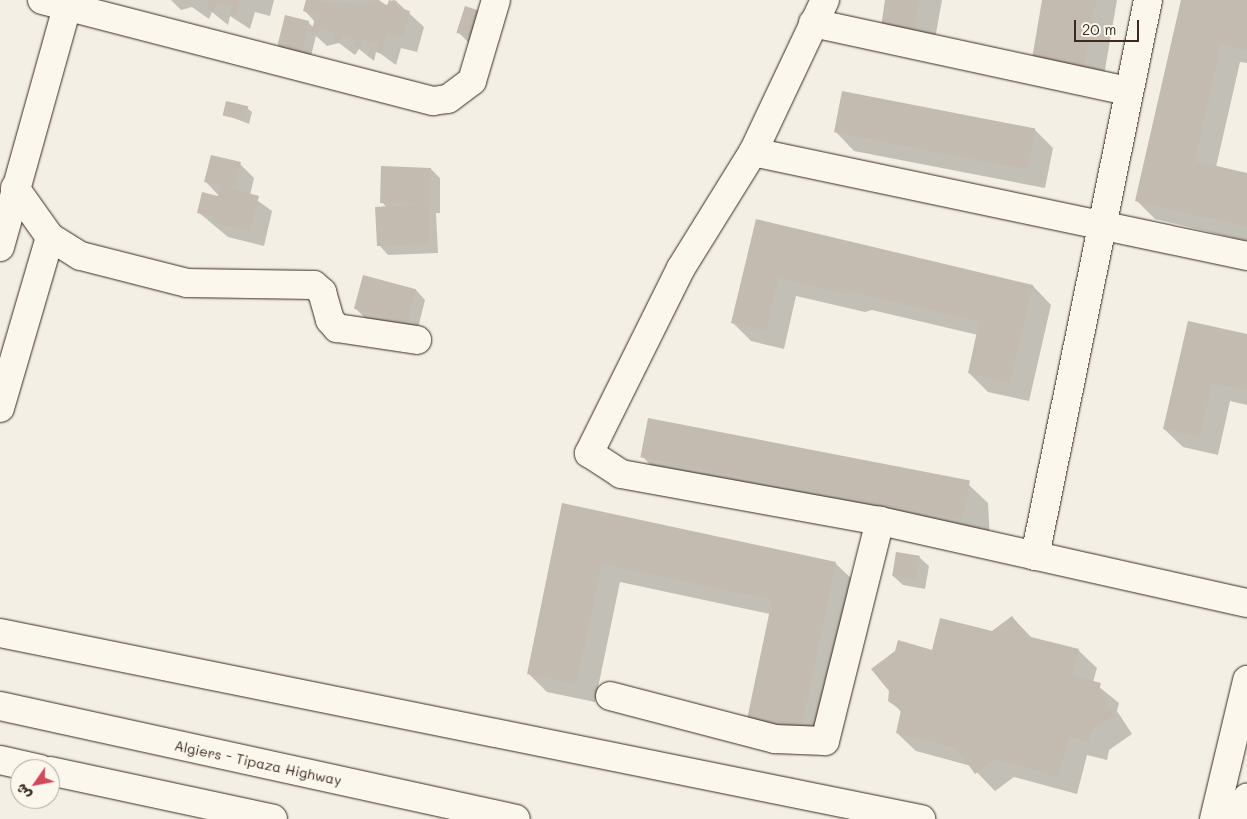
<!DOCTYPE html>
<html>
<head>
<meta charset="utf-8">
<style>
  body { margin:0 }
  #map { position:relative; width:1247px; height:819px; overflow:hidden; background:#f3efe4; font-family:Mali,"Playpen Sans Arabic",sans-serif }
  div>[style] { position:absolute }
  .shadow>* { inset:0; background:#0003 }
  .building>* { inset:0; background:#c3bbb0; transform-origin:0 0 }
  .roads { filter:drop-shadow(0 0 1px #3b2a1e) drop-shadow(0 0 1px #3b2a1e) }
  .minor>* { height:28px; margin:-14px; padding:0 14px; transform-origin:14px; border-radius:14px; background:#fbf7ec }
  .highway>* { height:28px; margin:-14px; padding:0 14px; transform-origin:14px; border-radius:14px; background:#fbf7ec }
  span { translate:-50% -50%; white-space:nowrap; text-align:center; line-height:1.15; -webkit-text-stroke:5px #fbf7ec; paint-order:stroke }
  .street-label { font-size:14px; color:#3b2a1e }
  .north { position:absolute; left:10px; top:759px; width:50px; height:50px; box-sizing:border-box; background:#fbf7ec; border:1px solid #aea59a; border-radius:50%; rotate:237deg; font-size:14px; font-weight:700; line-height:20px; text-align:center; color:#3b2a1e }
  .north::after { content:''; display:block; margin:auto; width:18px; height:22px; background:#d1495b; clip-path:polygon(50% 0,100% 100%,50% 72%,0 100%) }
  .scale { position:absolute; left:1074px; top:20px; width:65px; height:22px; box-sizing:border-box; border:2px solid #3b2a1e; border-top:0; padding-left:6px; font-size:15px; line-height:18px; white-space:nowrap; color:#3b2a1e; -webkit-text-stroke:4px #fbf7ec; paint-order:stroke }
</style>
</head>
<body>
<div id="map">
  <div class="shadow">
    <div style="clip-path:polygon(171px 0,274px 0,270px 16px,255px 12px,250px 29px,230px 16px,228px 25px,212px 12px,209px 19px,192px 7px,181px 10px)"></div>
    <div style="clip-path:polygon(308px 0,379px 0,387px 6px,389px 0,397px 2px,424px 27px,417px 52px,401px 48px,396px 65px,381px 54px,376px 52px,374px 61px,359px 49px,355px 55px,339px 43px,327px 46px,316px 36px,310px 60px,288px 54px,278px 45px,308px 22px,314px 28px,315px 22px,305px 11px)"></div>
    <div style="clip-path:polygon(887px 0,942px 0,933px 50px,901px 45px)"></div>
    <div style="clip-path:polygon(1044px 0,1117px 0,1102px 87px,1052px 78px)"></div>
    <div style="clip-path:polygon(1182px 0,1247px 0,1247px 63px,1240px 62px,1216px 167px,1247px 174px,1247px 241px,1155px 219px,1137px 201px)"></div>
    <div style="clip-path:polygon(466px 7px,489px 48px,468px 42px,458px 32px)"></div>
    <div style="clip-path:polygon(247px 108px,252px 112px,249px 124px,224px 114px)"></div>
    <div style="clip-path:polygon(1034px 129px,1053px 148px,1045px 188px,854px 151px,836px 132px)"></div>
    <div style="clip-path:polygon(240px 164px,254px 178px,250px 195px,272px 211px,264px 246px,228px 237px,198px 212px,219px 196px,206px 182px)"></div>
    <div style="clip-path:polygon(431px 169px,440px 178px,440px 213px,436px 213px,438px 253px,388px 255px,379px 245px,387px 208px,382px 202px)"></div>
    <div style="clip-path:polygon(757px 220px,1033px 286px,1051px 305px,1029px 401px,988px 392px,969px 373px,978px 335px,872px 310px,865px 312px,796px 296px,784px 349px,751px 341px,733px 323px)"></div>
    <div style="clip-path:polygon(416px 290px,425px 300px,417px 332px,365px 318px,355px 308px)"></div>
    <div style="clip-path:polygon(1247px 336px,1247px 405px,1230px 401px,1218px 455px,1183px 447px,1164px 429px)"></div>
    <div style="clip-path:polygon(642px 456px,969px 485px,988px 503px,990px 541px,660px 475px)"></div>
    <div style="clip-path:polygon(563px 505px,835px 563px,854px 581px,818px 753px,766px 742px,770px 614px,620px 582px,595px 702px,547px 692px,528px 673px)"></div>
    <div style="clip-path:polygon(919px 557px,929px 566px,925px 589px,903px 585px,893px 576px)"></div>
    <div style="clip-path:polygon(1012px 617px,1032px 638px,1078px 650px,1097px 668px,1093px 682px,1119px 703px,1117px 711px,1132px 734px,1109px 750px,1107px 760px,1087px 755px,1077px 794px,1014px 777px,995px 791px,971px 766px,916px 751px,897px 733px,902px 713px,890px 700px,933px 651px,992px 633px)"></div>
  </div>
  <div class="building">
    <div style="clip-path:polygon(203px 0,240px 0,236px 16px,230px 14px,232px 7px,216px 3px,214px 11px,207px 10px,209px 2px)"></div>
    <div style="clip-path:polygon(306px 0,363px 4px,374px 0,387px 5px,393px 0,397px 1px,396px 7px,410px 11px,403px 38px,387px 34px,382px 52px,376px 51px,378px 43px,362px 39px,360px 47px,354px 46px,356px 39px,343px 35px,341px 42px,333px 40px,335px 33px,320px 29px,318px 34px,311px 32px,316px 15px,303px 11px)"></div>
    <div style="clip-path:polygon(885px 0,920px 0,914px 33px,881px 27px)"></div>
    <div style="clip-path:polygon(1042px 0,1096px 0,1084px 69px,1032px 59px)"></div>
    <div style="clip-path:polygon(1181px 0,1247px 0,1247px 50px,1221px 44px,1195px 161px,1247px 173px,1247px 227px,1135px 201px)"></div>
    <div style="left:465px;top:6px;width:23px;height:28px;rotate:18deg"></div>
    <div style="left:285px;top:15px;width:25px;height:31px;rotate:14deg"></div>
    <div style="left:842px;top:91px;width:197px;height:42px;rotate:11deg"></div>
    <div style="left:226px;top:101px;width:23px;height:15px;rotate:13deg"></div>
    <div style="clip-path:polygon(211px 155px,241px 162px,234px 189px,259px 196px,250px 232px,213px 223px,214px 217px,197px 213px,202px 192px,218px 196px,220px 186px,204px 182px)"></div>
    <div style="clip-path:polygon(381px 166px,431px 168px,429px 244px,377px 246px,375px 207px,425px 204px,380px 203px)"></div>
    <div style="clip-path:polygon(756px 219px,1033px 285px,1010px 384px,968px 373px,979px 322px,853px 292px,845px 294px,778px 278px,766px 331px,731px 323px)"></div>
    <div style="left:363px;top:275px;width:55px;height:35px;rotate:15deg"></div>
    <div style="clip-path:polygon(1188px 321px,1247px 334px,1247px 391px,1212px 383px,1200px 437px,1163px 429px)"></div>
    <div style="left:648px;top:418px;width:328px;height:40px;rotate:11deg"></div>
    <div style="clip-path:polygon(562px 503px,836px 562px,800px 735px,746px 724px,772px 600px,602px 564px,576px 684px,527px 674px)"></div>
    <div style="left:896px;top:552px;width:24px;height:24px;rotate:9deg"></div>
    <div style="clip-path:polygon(1012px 616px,1027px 636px,1079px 649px,1072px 675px,1101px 683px,1099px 692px,1115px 715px,1091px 731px,1088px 742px,1069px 737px,1058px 777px,995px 759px,975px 774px,957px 749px,896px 733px,901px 710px,888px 701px,889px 691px,871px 669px,895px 651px,898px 640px,932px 650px,940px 618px,992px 631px)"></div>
  </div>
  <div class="roads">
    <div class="minor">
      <div style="left:42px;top:0;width:404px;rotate:14.5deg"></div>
      <div style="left:433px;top:101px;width:15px;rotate:-8deg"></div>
      <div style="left:448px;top:99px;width:30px;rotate:-37deg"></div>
      <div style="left:472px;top:81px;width:84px;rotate:-73.5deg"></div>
      <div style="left:825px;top:0;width:168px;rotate:115.3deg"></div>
      <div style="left:753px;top:152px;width:137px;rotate:121.8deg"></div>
      <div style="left:681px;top:268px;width:207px;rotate:116.4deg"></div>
      <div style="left:589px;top:453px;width:38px;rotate:33deg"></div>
      <div style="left:621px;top:474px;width:263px;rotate:10.3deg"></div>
      <div style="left:880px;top:521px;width:376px;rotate:12.6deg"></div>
      <div style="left:813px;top:23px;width:322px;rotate:12.2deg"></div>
      <div style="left:753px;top:152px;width:505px;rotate:11.89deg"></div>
      <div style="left:15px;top:188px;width:60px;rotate:54.5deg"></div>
      <div style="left:50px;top:237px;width:36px;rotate:32deg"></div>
      <div style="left:81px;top:256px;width:109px;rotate:14.3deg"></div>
      <div style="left:187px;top:283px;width:127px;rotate:0.9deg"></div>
      <div style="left:314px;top:285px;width:11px;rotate:41deg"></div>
      <div style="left:322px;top:292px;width:29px;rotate:74deg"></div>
      <div style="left:330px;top:320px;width:11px;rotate:49deg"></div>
      <div style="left:337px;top:328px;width:81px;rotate:8.5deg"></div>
      <div style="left:0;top:247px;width:256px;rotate:-74.4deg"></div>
      <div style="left:0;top:408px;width:178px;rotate:-73.7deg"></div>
      <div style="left:1035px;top:556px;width:567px;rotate:-78.51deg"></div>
      <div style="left:0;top:633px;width:940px;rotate:11.42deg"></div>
      <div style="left:610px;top:696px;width:171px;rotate:14.6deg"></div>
      <div style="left:775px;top:739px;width:50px;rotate:2.3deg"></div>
      <div style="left:825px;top:741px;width:227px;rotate:-76deg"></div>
      <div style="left:1214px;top:819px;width:143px;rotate:-76.6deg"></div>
      <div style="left:1242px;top:819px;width:22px;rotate:-77deg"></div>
    </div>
    <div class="highway">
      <div style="left:0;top:706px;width:528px;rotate:12.35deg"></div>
      <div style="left:0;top:760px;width:41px;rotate:12.7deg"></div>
      <div style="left:50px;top:771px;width:228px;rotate:12.1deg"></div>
    </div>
  </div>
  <div class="street-label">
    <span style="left:258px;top:763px;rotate:12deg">Algiers - Tipaza Highway</span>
  </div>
  <div class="north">ش</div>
  <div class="scale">20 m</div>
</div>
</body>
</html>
